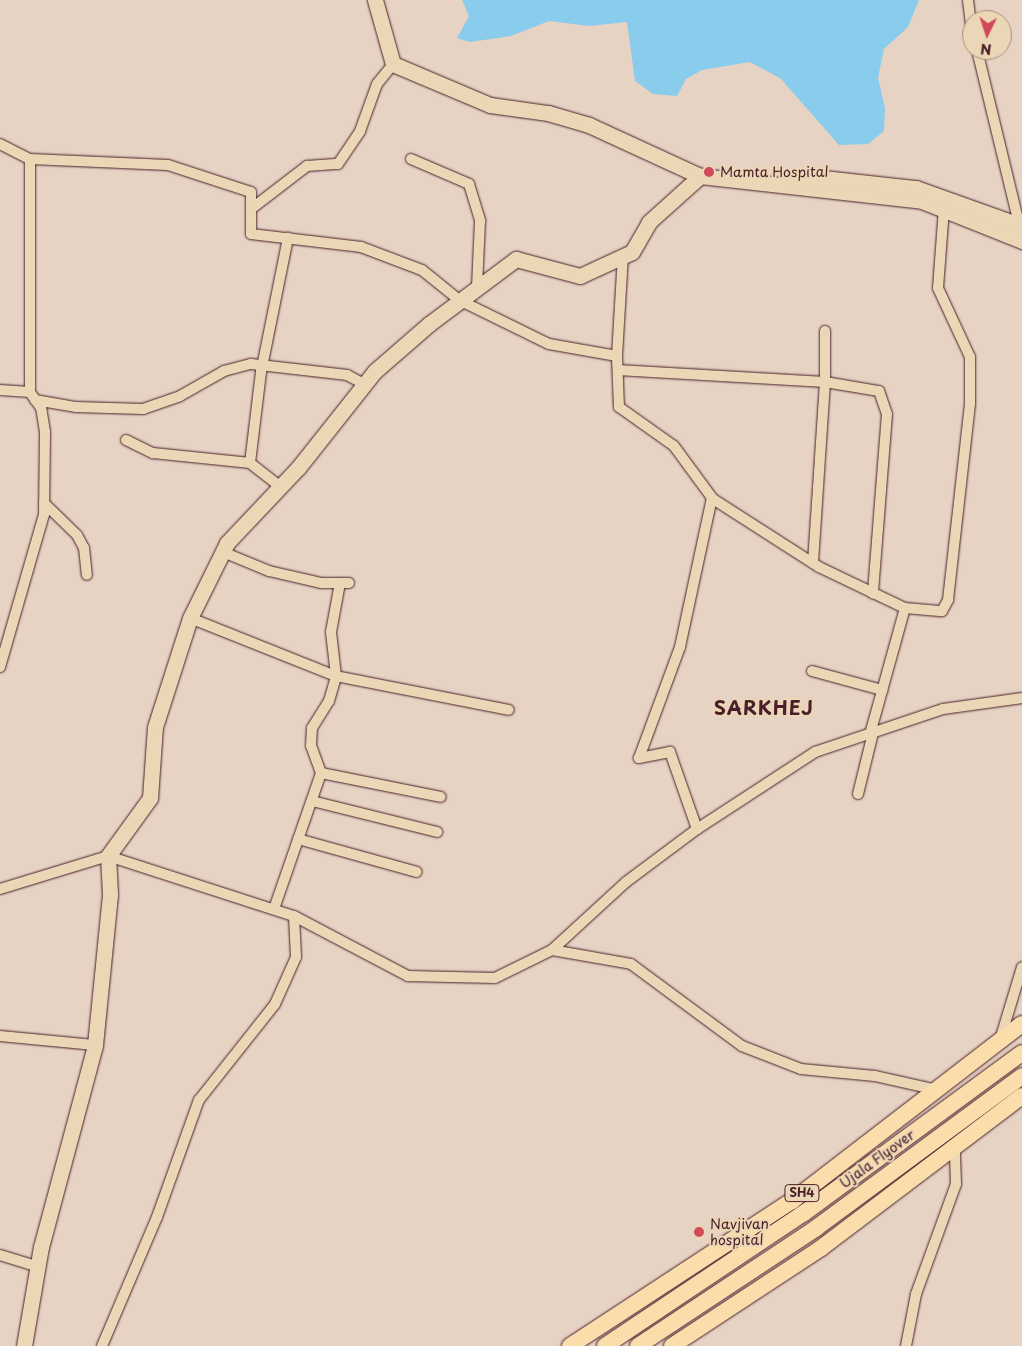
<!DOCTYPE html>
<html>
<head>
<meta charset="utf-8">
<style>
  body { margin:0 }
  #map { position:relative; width:1022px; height:1346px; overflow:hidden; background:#e6d3c3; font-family:"Playpen Sans",sans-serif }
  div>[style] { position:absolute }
  .water>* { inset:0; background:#8acceb }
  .roads { filter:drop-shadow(0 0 1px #4a1f2b) drop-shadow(0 0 1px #4a1f2b) }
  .street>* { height:10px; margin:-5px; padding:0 5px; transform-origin:5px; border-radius:5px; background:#ebd6b5 }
  .secondary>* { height:15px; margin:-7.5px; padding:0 7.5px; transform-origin:7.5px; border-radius:7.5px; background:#ebd6b5 }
  .primary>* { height:16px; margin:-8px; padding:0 8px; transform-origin:8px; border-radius:8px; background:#fbddab }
  .dots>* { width:14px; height:14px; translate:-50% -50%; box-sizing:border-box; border:2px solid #ebd6b5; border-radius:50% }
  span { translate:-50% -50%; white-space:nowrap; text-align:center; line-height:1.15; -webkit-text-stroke:4px #ebd6b5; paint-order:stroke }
  .shield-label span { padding:1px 4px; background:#ebd6b5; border:1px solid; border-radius:4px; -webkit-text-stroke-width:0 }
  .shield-label { font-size:12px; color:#4a1f2b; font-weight:700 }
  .poi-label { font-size:14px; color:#4a1f2b }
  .left { translate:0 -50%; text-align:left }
  .street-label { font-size:14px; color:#4a1f2b }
  .district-label { font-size:19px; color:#4a1f2b; font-weight:700; letter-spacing:1px }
  .north { position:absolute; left:962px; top:10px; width:50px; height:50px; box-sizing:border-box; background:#ebd6b5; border:1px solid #ab8d7e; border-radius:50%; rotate:184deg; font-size:14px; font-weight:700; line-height:20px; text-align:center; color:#4a1f2b }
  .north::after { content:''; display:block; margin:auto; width:18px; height:22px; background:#d1495b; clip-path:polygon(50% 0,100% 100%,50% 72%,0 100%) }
</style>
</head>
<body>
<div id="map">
  <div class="water">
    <div style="clip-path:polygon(462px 0,919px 0,908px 27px,884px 49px,878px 78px,885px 108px,884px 131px,868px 144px,839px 145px,780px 78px,750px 62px,702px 70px,686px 79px,677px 96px,653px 94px,635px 81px,627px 22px,589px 26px,549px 21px,511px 36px,470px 42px,457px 38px,469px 16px)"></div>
  </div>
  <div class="roads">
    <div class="street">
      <div style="left:968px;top:0;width:31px;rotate:83deg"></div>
      <div style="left:977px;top:50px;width:179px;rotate:76.4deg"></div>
      <div style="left:0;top:144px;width:34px;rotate:27deg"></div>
      <div style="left:30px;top:159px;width:138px;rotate:2.5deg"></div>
      <div style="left:168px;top:165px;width:87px;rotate:18deg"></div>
      <div style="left:251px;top:192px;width:42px;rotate:90deg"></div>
      <div style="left:251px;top:234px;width:111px;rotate:6.7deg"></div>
      <div style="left:361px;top:247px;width:65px;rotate:20.7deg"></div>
      <div style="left:422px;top:270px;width:48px;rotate:39deg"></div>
      <div style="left:459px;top:300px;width:100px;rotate:26.1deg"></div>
      <div style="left:549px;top:344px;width:69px;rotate:10deg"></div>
      <div style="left:617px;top:356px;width:51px;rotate:87.8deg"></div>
      <div style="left:619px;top:407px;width:67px;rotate:35.3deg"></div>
      <div style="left:674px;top:446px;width:66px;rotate:53.7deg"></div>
      <div style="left:713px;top:499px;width:126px;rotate:32.7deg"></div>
      <div style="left:819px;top:567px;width:95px;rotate:25.5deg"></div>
      <div style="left:905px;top:608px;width:131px;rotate:105.5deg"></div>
      <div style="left:411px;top:159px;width:63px;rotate:23.3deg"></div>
      <div style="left:469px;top:184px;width:39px;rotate:73deg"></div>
      <div style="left:480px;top:221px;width:66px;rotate:92.6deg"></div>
      <div style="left:251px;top:209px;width:71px;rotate:-37.5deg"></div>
      <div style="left:307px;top:166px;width:31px;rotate:-4deg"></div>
      <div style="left:338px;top:164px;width:40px;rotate:-56deg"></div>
      <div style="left:360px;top:131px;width:50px;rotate:-70.1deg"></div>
      <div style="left:377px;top:84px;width:26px;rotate:-51deg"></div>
      <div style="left:825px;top:331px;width:51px;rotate:90deg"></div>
      <div style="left:825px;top:382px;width:55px;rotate:9.5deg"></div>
      <div style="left:879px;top:391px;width:24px;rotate:71deg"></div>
      <div style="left:887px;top:414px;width:180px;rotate:94.5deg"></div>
      <div style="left:617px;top:356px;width:100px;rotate:-86.6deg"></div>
      <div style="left:618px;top:370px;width:207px;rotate:3.3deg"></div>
      <div style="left:825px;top:382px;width:181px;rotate:93.8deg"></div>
      <div style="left:0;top:390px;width:30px;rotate:4deg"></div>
      <div style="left:35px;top:400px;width:42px;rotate:9.7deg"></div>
      <div style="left:76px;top:407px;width:67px;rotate:1.7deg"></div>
      <div style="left:143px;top:409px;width:39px;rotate:-19deg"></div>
      <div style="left:180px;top:396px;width:51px;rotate:-29.6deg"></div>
      <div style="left:224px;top:371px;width:28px;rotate:-15deg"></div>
      <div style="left:251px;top:364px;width:97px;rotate:6.5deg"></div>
      <div style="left:347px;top:375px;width:19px;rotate:28deg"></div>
      <div style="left:126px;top:440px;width:30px;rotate:26deg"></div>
      <div style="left:153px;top:453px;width:98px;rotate:5.9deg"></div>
      <div style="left:250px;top:463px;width:37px;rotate:38deg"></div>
      <div style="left:250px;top:463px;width:92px;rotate:-83.1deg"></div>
      <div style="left:261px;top:372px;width:137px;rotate:-78.6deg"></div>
      <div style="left:44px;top:503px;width:46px;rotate:44.1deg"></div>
      <div style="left:77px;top:535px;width:15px;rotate:62deg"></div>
      <div style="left:84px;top:548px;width:27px;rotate:84deg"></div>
      <div style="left:223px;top:552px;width:50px;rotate:22.4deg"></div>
      <div style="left:269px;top:571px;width:53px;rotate:13deg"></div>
      <div style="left:321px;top:583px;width:28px"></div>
      <div style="left:905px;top:608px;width:37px;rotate:5deg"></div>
      <div style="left:942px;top:611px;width:13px;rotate:-61deg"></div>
      <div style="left:948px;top:600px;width:198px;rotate:-83.6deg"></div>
      <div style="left:970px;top:403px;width:46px;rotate:-90deg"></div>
      <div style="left:970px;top:357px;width:76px;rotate:-114.9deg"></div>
      <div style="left:938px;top:288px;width:79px;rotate:-85.7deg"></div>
      <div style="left:190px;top:618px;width:157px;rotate:21.7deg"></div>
      <div style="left:336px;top:676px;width:176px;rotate:11.1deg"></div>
      <div style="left:0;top:667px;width:158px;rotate:-73.9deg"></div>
      <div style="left:44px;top:515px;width:83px;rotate:-89.3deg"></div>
      <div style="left:45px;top:432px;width:24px;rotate:-99deg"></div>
      <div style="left:41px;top:408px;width:19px;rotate:-125deg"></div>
      <div style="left:30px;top:392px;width:233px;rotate:-90deg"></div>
      <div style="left:812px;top:671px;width:73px;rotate:15.2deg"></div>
      <div style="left:321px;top:773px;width:29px;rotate:-110deg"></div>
      <div style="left:311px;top:746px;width:18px;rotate:-87deg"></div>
      <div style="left:312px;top:728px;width:32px;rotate:-58deg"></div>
      <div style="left:329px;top:701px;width:26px;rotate:-74deg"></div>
      <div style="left:336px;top:676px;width:44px;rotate:-96.5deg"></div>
      <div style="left:331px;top:632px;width:50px;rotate:-79.6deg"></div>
      <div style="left:858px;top:794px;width:63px;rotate:-76.2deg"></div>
      <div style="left:312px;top:801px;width:129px;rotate:13.9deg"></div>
      <div style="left:697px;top:829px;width:82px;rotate:-109.3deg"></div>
      <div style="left:670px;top:752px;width:32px;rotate:169deg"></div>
      <div style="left:639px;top:758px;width:118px;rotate:-69.7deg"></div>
      <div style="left:680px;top:647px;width:152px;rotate:-77.9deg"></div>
      <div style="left:298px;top:839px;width:123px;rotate:15.5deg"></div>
      <div style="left:0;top:889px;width:113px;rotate:-17deg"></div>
      <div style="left:108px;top:856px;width:195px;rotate:17.9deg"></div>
      <div style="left:294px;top:916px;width:129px;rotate:27.8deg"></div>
      <div style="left:408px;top:976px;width:87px;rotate:1.3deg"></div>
      <div style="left:495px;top:978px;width:64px;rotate:-26.2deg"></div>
      <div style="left:552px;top:950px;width:100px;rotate:-42.6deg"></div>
      <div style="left:626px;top:882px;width:89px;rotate:-36.7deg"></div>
      <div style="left:697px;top:829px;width:141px;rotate:-33.1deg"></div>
      <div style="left:815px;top:752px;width:135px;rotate:-18.6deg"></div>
      <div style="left:943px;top:709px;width:80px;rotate:-7.9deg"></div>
      <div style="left:274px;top:909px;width:144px;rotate:-70.9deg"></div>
      <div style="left:321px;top:773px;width:122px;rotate:11.3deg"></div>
      <div style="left:552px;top:950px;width:80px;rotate:10deg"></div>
      <div style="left:631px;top:964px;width:138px;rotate:36.5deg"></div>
      <div style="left:742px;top:1046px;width:63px;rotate:21.3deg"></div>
      <div style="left:801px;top:1069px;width:74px;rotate:5.4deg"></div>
      <div style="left:875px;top:1076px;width:64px;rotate:12.7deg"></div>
      <div style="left:0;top:1036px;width:95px;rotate:5.4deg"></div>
      <div style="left:1000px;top:1040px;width:76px;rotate:-73.2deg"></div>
      <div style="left:0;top:1255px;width:39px;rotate:17deg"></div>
      <div style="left:102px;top:1346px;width:140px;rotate:-66.9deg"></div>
      <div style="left:157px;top:1217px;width:124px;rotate:-70.3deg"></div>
      <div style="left:199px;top:1100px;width:122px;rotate:-51.6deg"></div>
      <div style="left:275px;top:1004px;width:51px;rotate:-65.9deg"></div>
      <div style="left:296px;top:957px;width:41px;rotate:-92.8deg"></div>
      <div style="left:906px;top:1346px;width:53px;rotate:-79.1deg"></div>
      <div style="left:916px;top:1294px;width:117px;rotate:-70deg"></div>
      <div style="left:956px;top:1184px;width:38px;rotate:-92deg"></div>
    </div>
    <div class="secondary">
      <div style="left:375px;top:0;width:66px;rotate:74.3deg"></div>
      <div style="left:393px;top:64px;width:105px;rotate:22.9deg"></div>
      <div style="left:490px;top:105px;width:59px;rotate:7.9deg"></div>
      <div style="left:548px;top:113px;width:43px;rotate:16.3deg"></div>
      <div style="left:589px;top:125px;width:122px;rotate:24.7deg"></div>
      <div style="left:700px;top:176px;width:223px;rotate:6.4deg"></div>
      <div style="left:922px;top:201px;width:108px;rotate:21.8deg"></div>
      <div style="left:789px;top:180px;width:25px;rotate:-7deg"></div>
      <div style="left:814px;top:177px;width:103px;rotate:6.2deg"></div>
      <div style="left:916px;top:188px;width:113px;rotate:19.7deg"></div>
      <div style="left:24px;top:1346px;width:100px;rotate:-80.3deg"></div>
      <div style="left:41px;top:1247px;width:209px;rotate:-75deg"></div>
      <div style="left:95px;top:1045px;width:152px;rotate:-84.3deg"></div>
      <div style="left:110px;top:894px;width:38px;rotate:-93deg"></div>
      <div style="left:108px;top:856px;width:72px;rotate:-54.1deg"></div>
      <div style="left:150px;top:798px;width:71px;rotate:-86deg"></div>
      <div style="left:155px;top:727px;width:114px;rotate:-72.2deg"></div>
      <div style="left:190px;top:618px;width:84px;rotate:-63.7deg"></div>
      <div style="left:227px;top:543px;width:103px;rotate:-46.6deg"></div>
      <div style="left:298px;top:468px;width:124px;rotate:-51.6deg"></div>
      <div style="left:375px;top:371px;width:72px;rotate:-41deg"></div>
      <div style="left:429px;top:324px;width:109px;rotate:-36.8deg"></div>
      <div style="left:516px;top:259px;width:66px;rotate:14.9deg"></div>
      <div style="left:580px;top:276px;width:57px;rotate:-24.8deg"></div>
      <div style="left:632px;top:252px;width:34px;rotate:-60deg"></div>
      <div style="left:649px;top:222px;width:69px;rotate:-42deg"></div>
    </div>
    <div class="primary">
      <div style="left:570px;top:1346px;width:265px;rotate:-33.2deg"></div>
      <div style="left:792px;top:1201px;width:290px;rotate:-37.6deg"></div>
      <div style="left:605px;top:1346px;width:239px;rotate:-33.8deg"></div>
      <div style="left:804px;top:1213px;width:270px;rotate:-36.3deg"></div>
      <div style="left:638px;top:1346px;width:214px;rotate:-33.5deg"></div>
      <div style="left:816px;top:1228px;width:256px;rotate:-36.4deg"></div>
      <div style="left:672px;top:1346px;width:178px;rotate:-33.3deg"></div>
      <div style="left:821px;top:1248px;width:252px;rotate:-37.1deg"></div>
    </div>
  </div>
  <div class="dots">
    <div style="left:709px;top:172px;background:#d1495b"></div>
    <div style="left:699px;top:1232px;background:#d1495b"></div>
  </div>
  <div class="shield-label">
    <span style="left:802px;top:1193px">SH4</span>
  </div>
  <div class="poi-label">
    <span class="left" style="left:720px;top:172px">Mamta Hospital</span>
    <span class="left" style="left:710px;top:1232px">Navjivan<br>hospital</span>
  </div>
  <div class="street-label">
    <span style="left:877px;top:1159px;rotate:-36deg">Ujala Flyover</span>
  </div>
  <div class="district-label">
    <span style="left:764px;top:708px">SARKHEJ</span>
  </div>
  <div class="north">N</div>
</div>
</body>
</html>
